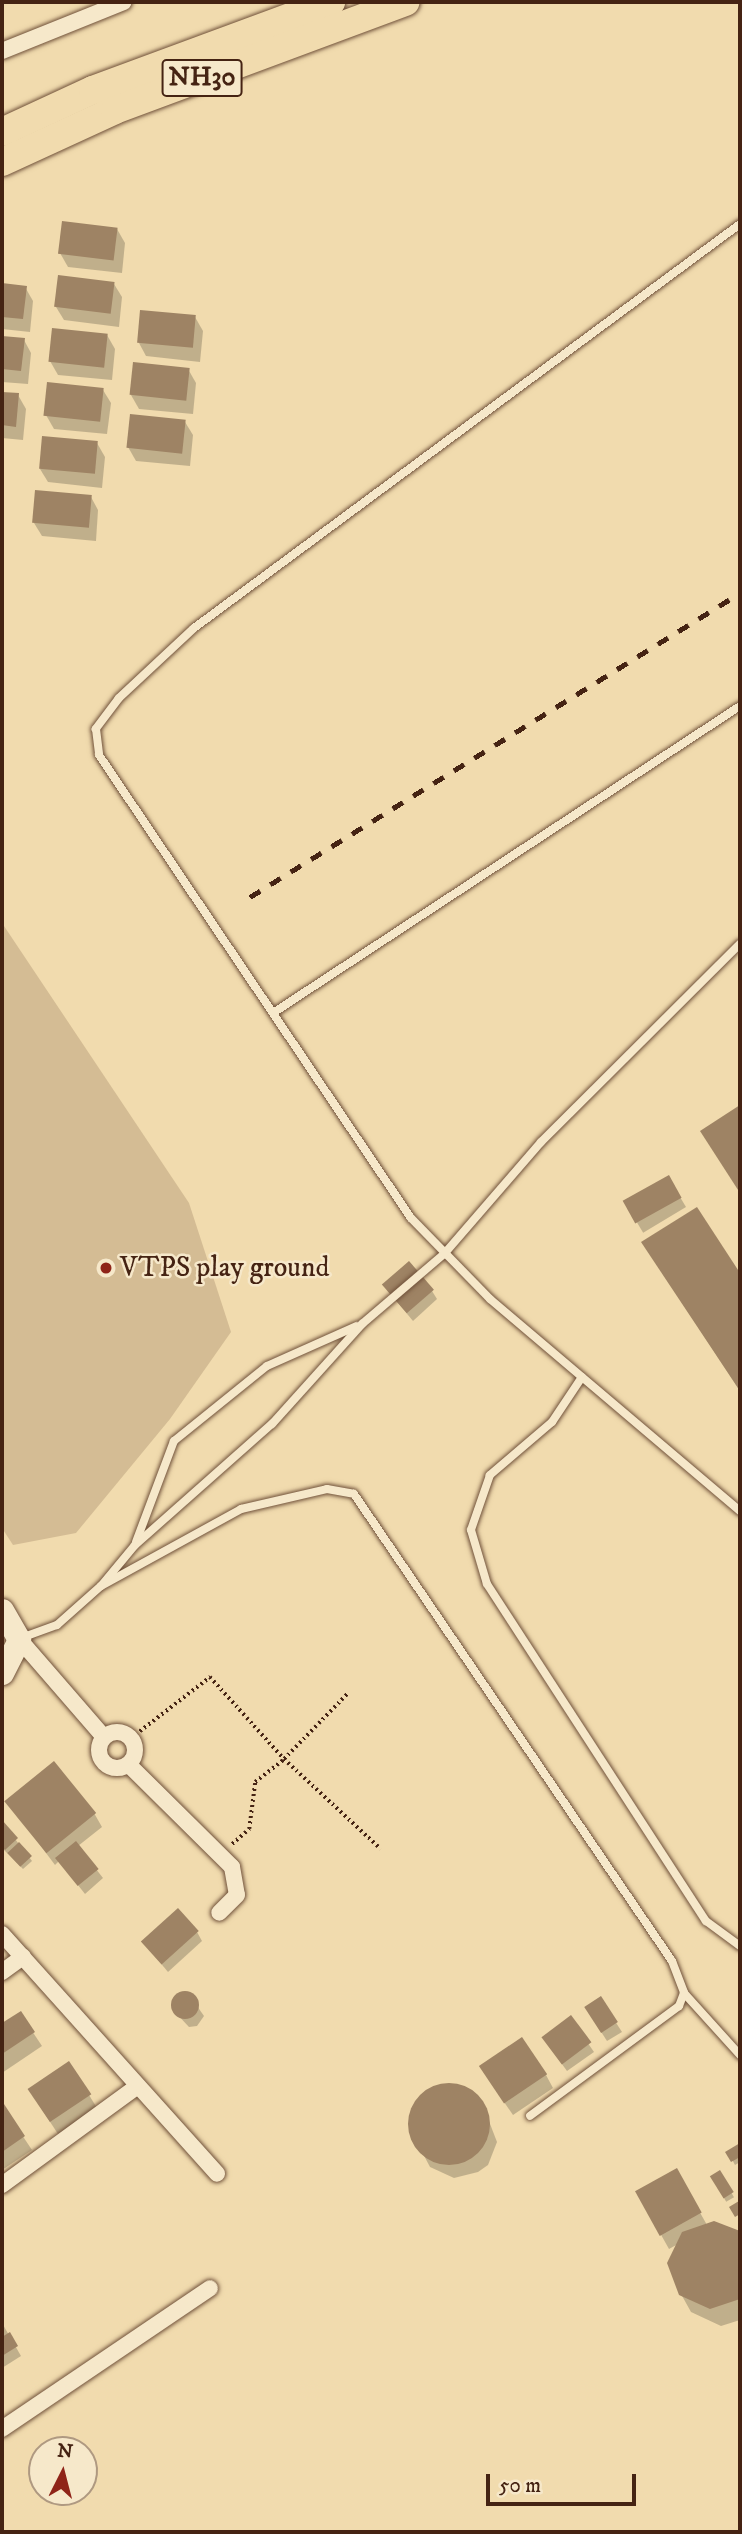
<!DOCTYPE html>
<html>
<head>
<meta charset="utf-8">
<style>
  body { margin:0 }
  #map { position:relative; width:742px; height:2534px; overflow:hidden; background:#f1dbae; font-family:"IM FELL DW Pica",serif }
  div>[style] { position:absolute }
  .green>* { inset:0; background:#d4bc94 }
  .shadow>* { inset:0; background:#0003; transform-origin:0 0 }
  .building>* { inset:0; background:#9e8364; transform-origin:0 0 }
  .round { border-radius:50% }
  .path>* { height:3.5px; margin-top:-1.75px; transform-origin:0; background:repeating-linear-gradient(90deg,#452313 0 2px,transparent 0 5.5px) }
  .roads { filter:drop-shadow(0 0 2px #70513a) drop-shadow(0 0 2px #70513a) }
  .lane>* { height:8px; margin:-4px; padding:0 4px; transform-origin:4px; border-radius:4px; background:#f6e8ca }
  .street>* { height:16px; margin:-8px; padding:0 8px; transform-origin:8px; border-radius:8px; background:#f6e8ca }
  .street>.ring { margin:-8px; padding:0; box-sizing:content-box; background:none; border:16px solid #f6e8ca; border-radius:50% }
  .secondary>* { height:23px; margin:-11.5px; padding:0 11.5px; transform-origin:11.5px; border-radius:11.5px; background:#f6e8ca }
  .highway>* { height:28px; margin:-14px; padding:0 14px; transform-origin:14px; border-radius:14px; background:#f1dbae }
  .rail>* { height:5px; margin-top:-2.5px; transform-origin:0; background:repeating-linear-gradient(90deg,#452313 0 12px,transparent 0 24px) }
  .dots>* { width:19px; height:19px; translate:-50% -50%; box-sizing:border-box; border:4px solid #f6e8ca; border-radius:50% }
  span { translate:-50% -50%; white-space:nowrap; text-align:center; line-height:1.15; -webkit-text-stroke:5px #f6e8ca; paint-order:stroke }
  .shield-label span { padding:2px 5px; background:#f6e8ca; border:2px solid; border-radius:5px; -webkit-text-stroke-width:0 }
  .shield-label { font-size:26px; color:#452313; font-weight:700 }
  .poi-label { font-size:28px; color:#452313 }
  .left { translate:0 -50%; text-align:left }
  .frame { position:absolute; inset:0; border:4px solid #452313; pointer-events:none }
  .north { position:absolute; left:28px; top:2436px; width:70px; height:70px; box-sizing:border-box; background:#f6e8ca; border:2px solid #af9981; border-radius:50%; rotate:6deg; font-size:19px; font-weight:700; line-height:28px; text-align:center; color:#452313 }
  .north::after { content:''; display:block; margin:auto; width:24px; height:32px; background:#8f2418; clip-path:polygon(50% 0,100% 100%,50% 72%,0 100%) }
  .scale { position:absolute; left:486px; top:2474px; width:150px; height:32px; box-sizing:border-box; border:4px solid #452313; border-top:0; padding-left:9px; font-size:21px; line-height:24px; white-space:nowrap; color:#452313; -webkit-text-stroke:5px #f6e8ca; paint-order:stroke }
</style>
</head>
<body>
<div id="map">
  <div class="green">
    <div style="clip-path:polygon(2px 923px,189px 1203px,231px 1332px,170px 1419px,76px 1533px,13px 1545px,2px 1528px)"></div>
  </div>
  <div class="shadow">
    <div style="clip-path:polygon(117px 229px,125px 243px,122px 273px,68px 267px,60px 253px)"></div>
    <div style="clip-path:polygon(114px 284px,122px 297px,119px 327px,64px 320px,56px 307px)"></div>
    <div style="clip-path:polygon(2px 285px,25px 287px,33px 301px,30px 332px,2px 329px)"></div>
    <div style="clip-path:polygon(195px 317px,203px 331px,200px 362px,146px 356px,139px 343px)"></div>
    <div style="clip-path:polygon(107px 335px,115px 349px,112px 380px,58px 375px,50px 361px)"></div>
    <div style="clip-path:polygon(2px 338px,24px 340px,31px 353px,28px 384px,2px 382px)"></div>
    <div style="clip-path:polygon(188px 369px,196px 383px,193px 414px,139px 409px,131px 395px)"></div>
    <div style="clip-path:polygon(103px 390px,111px 403px,107px 434px,54px 429px,46px 415px)"></div>
    <div style="clip-path:polygon(2px 394px,18px 395px,26px 409px,23px 440px,2px 438px)"></div>
    <div style="clip-path:polygon(185px 422px,193px 435px,190px 466px,136px 461px,128px 447px)"></div>
    <div style="clip-path:polygon(97px 443px,105px 457px,102px 488px,48px 482px,40px 469px)"></div>
    <div style="clip-path:polygon(91px 497px,98px 510px,96px 541px,42px 536px,34px 523px)"></div>
    <div style="left:668px;top:1177px;width:35px;height:50px;rotate:59deg"></div>
    <div style="clip-path:polygon(696px 1210px,740px 1276px,740px 1391px,654px 1260px)"></div>
    <div style="clip-path:polygon(384px 1286px,432px 1291px,437px 1299px,413px 1321px)"></div>
    <div style="clip-path:polygon(7px 1801px,94px 1813px,102px 1827px,78px 1846px,103px 1878px,85px 1894px,59px 1861px,55px 1865px)"></div>
    <div style="clip-path:polygon(2px 1822px,32px 1861px,23px 1869px,2px 1848px)"></div>
    <div style="clip-path:polygon(197px 1932px,202px 1941px,168px 1972px,143px 1942px)"></div>
    <div style="clip-path:polygon(188px 1993px,204px 2016px,197px 2026px,189px 2027px,174px 2011px,177px 1995px)"></div>
    <div style="clip-path:polygon(600px 1998px,622px 2032px,607px 2041px,591px 2016px)"></div>
    <div style="clip-path:polygon(20px 2013px,42px 2046px,2px 2073px,2px 2025px)"></div>
    <div style="clip-path:polygon(570px 2017px,594px 2052px,567px 2071px,548px 2045px)"></div>
    <div style="clip-path:polygon(546px 2075px,553px 2088px,513px 2115px,489px 2080px)"></div>
    <div style="clip-path:polygon(451px 2085px,474px 2094px,482px 2103px,497px 2142px,488px 2165px,478px 2172px,454px 2178px,430px 2167px,410px 2129px,416px 2103px,437px 2087px)"></div>
    <div style="clip-path:polygon(89px 2095px,97px 2108px,58px 2134px,37px 2102px)"></div>
    <div style="clip-path:polygon(2px 2105px,32px 2150px,2px 2170px)"></div>
    <div style="clip-path:polygon(740px 2145px,740px 2162px,735px 2165px,728px 2152px)"></div>
    <div style="clip-path:polygon(676px 2170px,707px 2225px,714px 2223px,740px 2235px,740px 2320px,721px 2326px,691px 2312px,681px 2294px,678px 2244px,669px 2249px,637px 2192px)"></div>
    <div style="left:720px;top:2173px;width:28px;height:9px;rotate:60deg"></div>
    <div style="clip-path:polygon(2px 2323px,21px 2356px,2px 2368px)"></div>
  </div>
  <div class="building">
    <div style="left:62px;top:221px;width:56px;height:33px;rotate:7deg"></div>
    <div style="left:58px;top:275px;width:57px;height:32px;rotate:7deg"></div>
    <div style="clip-path:polygon(2px 283px,27px 286px,23px 319px,2px 317px)"></div>
    <div style="left:140px;top:310px;width:56px;height:33px;rotate:5deg"></div>
    <div style="left:52px;top:328px;width:56px;height:34px;rotate:6deg"></div>
    <div style="clip-path:polygon(2px 336px,25px 338px,21px 371px,2px 369px)"></div>
    <div style="left:133px;top:362px;width:57px;height:33px;rotate:6deg"></div>
    <div style="left:47px;top:382px;width:57px;height:34px;rotate:6deg"></div>
    <div style="clip-path:polygon(2px 392px,19px 393px,16px 427px,2px 425px)"></div>
    <div style="left:130px;top:414px;width:56px;height:34px;rotate:6deg"></div>
    <div style="left:42px;top:436px;width:56px;height:33px;rotate:5deg"></div>
    <div style="left:35px;top:490px;width:57px;height:33px;rotate:5deg"></div>
    <div style="clip-path:polygon(740px 1105px,740px 1193px,700px 1131px)"></div>
    <div style="left:669px;top:1175px;width:26px;height:53px;rotate:61deg"></div>
    <div style="clip-path:polygon(697px 1207px,740px 1273px,740px 1391px,641px 1242px)"></div>
    <div style="left:409px;top:1261px;width:38px;height:36px;rotate:49deg"></div>
    <div style="left:54px;top:1761px;width:67px;height:64px;rotate:51deg"></div>
    <div style="clip-path:polygon(2px 1820px,18px 1838px,5px 1850px,2px 1847px)"></div>
    <div style="left:76px;top:1841px;width:36px;height:27px;rotate:51deg"></div>
    <div style="left:19px;top:1842px;width:19px;height:16px;rotate:47deg"></div>
    <div style="left:178px;top:1908px;width:31px;height:50px;rotate:48deg"></div>
    <div class="round" style="left:171px;top:1991px;width:28px;height:28px"></div>
    <div style="left:601px;top:1996px;width:31px;height:20px;rotate:57deg"></div>
    <div style="clip-path:polygon(21px 2011px,35px 2032px,2px 2054px,2px 2023px)"></div>
    <div style="left:571px;top:2015px;width:34px;height:37px;rotate:53deg"></div>
    <div style="left:522px;top:2037px;width:45px;height:52px;rotate:56deg"></div>
    <div style="left:69px;top:2061px;width:40px;height:50px;rotate:56deg"></div>
    <div class="round" style="left:408px;top:2083px;width:82px;height:82px"></div>
    <div style="clip-path:polygon(2px 2101px,25px 2136px,2px 2152px)"></div>
    <div style="clip-path:polygon(740px 2143px,740px 2157px,731px 2162px,725px 2152px)"></div>
    <div style="left:677px;top:2168px;width:51px;height:48px;rotate:61deg"></div>
    <div style="left:720px;top:2170px;width:26px;height:12px;rotate:58deg"></div>
    <div style="clip-path:polygon(739px 2201px,740px 2214px,735px 2217px,729px 2207px)"></div>
    <div style="clip-path:polygon(714px 2221px,740px 2231px,740px 2299px,710px 2309px,679px 2295px,667px 2263px,682px 2232px)"></div>
    <div style="clip-path:polygon(10px 2332px,18px 2346px,2px 2356px,2px 2337px)"></div>
  </div>
  <div class="path">
    <div style="left:131px;top:1738px;width:100px;rotate:-37.7deg"></div>
    <div style="left:210px;top:1677px;width:110px;rotate:47.9deg"></div>
    <div style="left:284px;top:1759px;width:91px;rotate:-45.9deg"></div>
    <div style="left:232px;top:1844px;width:23px;rotate:-41deg"></div>
    <div style="left:249px;top:1829px;width:47px;rotate:-82.7deg"></div>
    <div style="left:255px;top:1782px;width:37px;rotate:-38deg"></div>
    <div style="left:284px;top:1759px;width:132px;rotate:42.9deg"></div>
  </div>
  <div class="roads">
    <div class="lane">
      <div style="left:740px;top:224px;width:679px;rotate:143.5deg"></div>
      <div style="left:194px;top:628px;width:103px;rotate:137deg"></div>
      <div style="left:119px;top:698px;width:39px;rotate:127deg"></div>
      <div style="left:96px;top:729px;width:26px;rotate:83deg"></div>
      <div style="left:99px;top:755px;width:558px;rotate:56.03deg"></div>
      <div style="left:411px;top:1218px;width:113px;rotate:45.7deg"></div>
      <div style="left:490px;top:1299px;width:328px;rotate:40.3deg"></div>
      <div style="left:273px;top:1013px;width:559px;rotate:-33.32deg"></div>
      <div style="left:582px;top:1377px;width:54px;rotate:123.7deg"></div>
      <div style="left:552px;top:1422px;width:82px;rotate:139.5deg"></div>
      <div style="left:490px;top:1475px;width:58px;rotate:109.1deg"></div>
      <div style="left:471px;top:1530px;width:56px;rotate:73.5deg"></div>
      <div style="left:487px;top:1584px;width:402px;rotate:57deg"></div>
      <div style="left:706px;top:1921px;width:42px;rotate:36.3deg"></div>
      <div style="left:136px;top:1542px;width:108px;rotate:-69.4deg"></div>
      <div style="left:174px;top:1441px;width:119px;rotate:-38.9deg"></div>
      <div style="left:267px;top:1366px;width:98px;rotate:-24deg"></div>
      <div style="left:101px;top:1586px;width:160px;rotate:-28.8deg"></div>
      <div style="left:241px;top:1509px;width:88px;rotate:-13.1deg"></div>
      <div style="left:327px;top:1489px;width:27px;rotate:10deg"></div>
      <div style="left:354px;top:1494px;width:565px;rotate:55.75deg"></div>
      <div style="left:672px;top:1961px;width:34px;rotate:69deg"></div>
      <div style="left:684px;top:1993px;width:14px;rotate:111deg"></div>
      <div style="left:679px;top:2006px;width:185px;rotate:143.6deg"></div>
      <div style="left:21px;top:1638px;width:38px;rotate:-20deg"></div>
      <div style="left:57px;top:1625px;width:59px;rotate:-41.6deg"></div>
      <div style="left:101px;top:1586px;width:53px;rotate:-50.3deg"></div>
      <div style="left:135px;top:1545px;width:183px;rotate:-41.5deg"></div>
      <div style="left:272px;top:1424px;width:135px;rotate:-48deg"></div>
      <div style="left:362px;top:1324px;width:108px;rotate:-40.5deg"></div>
      <div style="left:444px;top:1254px;width:148px;rotate:-49.1deg"></div>
      <div style="left:541px;top:1142px;width:281px;rotate:-44.9deg"></div>
      <div style="left:684px;top:1993px;width:84px;rotate:47.9deg"></div>
    </div>
    <div class="street">
      <div style="left:2px;top:51px;width:131px;rotate:-21.9deg"></div>
      <div style="left:19px;top:1639px;width:130px;rotate:49.1deg"></div>
      <div class="ring" style="left:99px;top:1732px;width:20px;height:20px"></div>
      <div style="left:129px;top:1765px;width:145px;rotate:44.7deg"></div>
      <div style="left:232px;top:1867px;width:28px;rotate:80deg"></div>
      <div style="left:237px;top:1895px;width:25px;rotate:135deg"></div>
      <div style="left:2px;top:1934px;width:322px;rotate:48.1deg"></div>
      <div style="left:2px;top:1972px;width:26px;rotate:-36deg"></div>
      <div style="left:2px;top:2185px;width:168px;rotate:-36.1deg"></div>
      <div style="left:2px;top:2429px;width:251px;rotate:-34.1deg"></div>
    </div>
    <div class="secondary">
      <div style="left:2px;top:1610px;width:34px;rotate:60deg"></div>
      <div style="left:2px;top:1673px;width:38px;rotate:-63deg"></div>
    </div>
    <div class="highway">
      <div style="left:2px;top:132px;width:100px;rotate:-24.8deg"></div>
      <div style="left:93px;top:90px;width:254px;rotate:-20.3deg"></div>
      <div style="left:2px;top:162px;width:124px;rotate:-24.7deg"></div>
      <div style="left:115px;top:110px;width:310px;rotate:-20.4deg"></div>
    </div>
  </div>
  <div class="rail">
    <div style="left:250px;top:897px;width:577px;rotate:-31.82deg"></div>
  </div>
  <div class="dots">
    <div style="left:106px;top:1268px;background:#8f2418"></div>
  </div>
  <div class="shield-label">
    <span style="left:202px;top:78px">NH30</span>
  </div>
  <div class="poi-label">
    <span class="left" style="left:120px;top:1268px">VTPS play ground</span>
  </div>
  <div class="frame"></div>
  <div class="north">N</div>
  <div class="scale">50 m</div>
</div>
</body>
</html>
